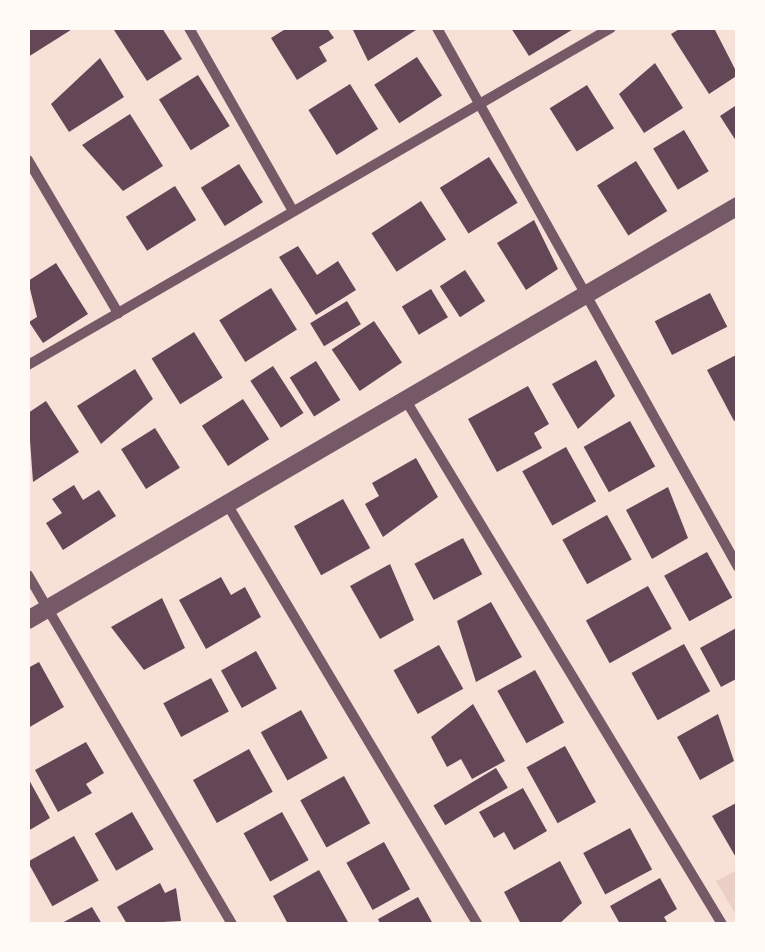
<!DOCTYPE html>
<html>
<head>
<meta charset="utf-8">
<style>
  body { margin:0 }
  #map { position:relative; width:765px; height:952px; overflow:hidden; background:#f7e1d7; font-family:Raleway,sans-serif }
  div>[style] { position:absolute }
  .green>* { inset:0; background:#ebcfc5 }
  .building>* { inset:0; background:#644757; transform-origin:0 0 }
  .minor>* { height:10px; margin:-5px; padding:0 5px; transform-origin:5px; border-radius:5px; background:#755966 }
  .tertiary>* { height:18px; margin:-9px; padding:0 9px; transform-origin:9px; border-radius:9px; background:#755966 }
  span { translate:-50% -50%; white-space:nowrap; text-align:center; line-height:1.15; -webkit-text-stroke:8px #fffaf5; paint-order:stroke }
  .frame { position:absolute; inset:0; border:30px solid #fffaf5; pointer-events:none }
</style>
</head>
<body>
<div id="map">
  <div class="green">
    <div style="clip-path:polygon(737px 870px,737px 917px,716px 881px)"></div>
  </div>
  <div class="building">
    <div style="clip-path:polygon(28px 28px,74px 28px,28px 57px)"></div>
    <div style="clip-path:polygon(162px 28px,182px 59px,147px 81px,114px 30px)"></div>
    <div style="clip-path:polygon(287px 28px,327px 28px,334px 38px,319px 47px,327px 61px,297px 80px,271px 38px)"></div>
    <div style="clip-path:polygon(352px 28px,419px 28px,368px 61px)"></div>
    <div style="clip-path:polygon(511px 28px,575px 28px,529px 56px)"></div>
    <div style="clip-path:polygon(681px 28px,714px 28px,738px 75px,709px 94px,671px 34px)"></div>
    <div style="left:417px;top:57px;width:46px;height:51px;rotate:57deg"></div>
    <div style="clip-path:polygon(100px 58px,124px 97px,69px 132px,51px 104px)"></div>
    <div style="clip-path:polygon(655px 63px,683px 108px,644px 133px,619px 94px)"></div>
    <div style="left:198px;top:75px;width:60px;height:46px;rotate:58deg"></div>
    <div style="left:350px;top:84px;width:53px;height:49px;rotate:58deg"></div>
    <div style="left:587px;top:85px;width:51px;height:44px;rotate:58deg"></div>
    <div style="clip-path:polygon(738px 104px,738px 144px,720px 116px)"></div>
    <div style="clip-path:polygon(130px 114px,163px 166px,123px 191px,82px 145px)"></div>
    <div style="left:684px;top:130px;width:48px;height:36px;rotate:59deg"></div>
    <div style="left:489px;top:157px;width:54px;height:58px;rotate:58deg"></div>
    <div style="left:636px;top:161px;width:59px;height:46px;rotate:58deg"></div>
    <div style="left:239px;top:164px;width:45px;height:45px;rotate:58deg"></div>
    <div style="left:175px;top:186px;width:40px;height:58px;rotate:58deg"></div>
    <div style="left:421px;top:201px;width:46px;height:59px;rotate:57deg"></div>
    <div style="clip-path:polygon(534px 220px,558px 269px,526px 290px,497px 243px)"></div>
    <div style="clip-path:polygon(298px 246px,317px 275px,338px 261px,356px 290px,316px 315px,279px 257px)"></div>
    <div style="clip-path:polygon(56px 263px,88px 314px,43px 343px,29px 322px,37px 317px,28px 281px)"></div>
    <div style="left:465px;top:270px;width:37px;height:30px;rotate:57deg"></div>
    <div style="left:271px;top:288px;width:49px;height:61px;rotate:58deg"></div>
    <div style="left:431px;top:289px;width:33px;height:34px;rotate:59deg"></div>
    <div style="left:710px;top:293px;width:38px;height:62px;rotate:63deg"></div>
    <div style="left:347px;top:301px;width:27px;height:43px;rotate:59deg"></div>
    <div style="left:374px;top:321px;width:50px;height:51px;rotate:56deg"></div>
    <div style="left:194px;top:332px;width:54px;height:50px;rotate:58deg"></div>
    <div style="clip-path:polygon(738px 354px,738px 419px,734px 421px,707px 370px)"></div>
    <div style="clip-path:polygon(596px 360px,615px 396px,578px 429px,552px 384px)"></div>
    <div style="left:316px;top:361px;width:46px;height:31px;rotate:58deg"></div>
    <div style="left:273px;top:366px;width:56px;height:27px;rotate:57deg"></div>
    <div style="clip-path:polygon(135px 369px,153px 399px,101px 444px,77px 406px)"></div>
    <div style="clip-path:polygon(528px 386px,549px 424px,534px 433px,542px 448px,497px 472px,468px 419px)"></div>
    <div style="left:243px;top:399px;width:48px;height:49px;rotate:57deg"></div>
    <div style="clip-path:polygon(46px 401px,79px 452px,33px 482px,28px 413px)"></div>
    <div style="left:630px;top:421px;width:52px;height:53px;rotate:61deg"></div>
    <div style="left:155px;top:428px;width:47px;height:40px;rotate:58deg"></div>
    <div style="left:566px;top:447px;width:62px;height:50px;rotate:61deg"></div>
    <div style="clip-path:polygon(416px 458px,438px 497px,383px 537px,365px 504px,379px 496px,372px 483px)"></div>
    <div style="clip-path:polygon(74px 485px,83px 500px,99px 490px,116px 516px,63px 550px,46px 523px,62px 513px,52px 499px)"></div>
    <div style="clip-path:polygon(668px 487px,688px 538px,652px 559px,626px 510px)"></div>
    <div style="left:343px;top:499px;width:56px;height:56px;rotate:61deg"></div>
    <div style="left:607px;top:515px;width:51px;height:51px;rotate:61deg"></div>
    <div style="left:463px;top:538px;width:41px;height:55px;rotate:62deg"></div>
    <div style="left:707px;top:552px;width:52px;height:49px;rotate:61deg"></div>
    <div style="clip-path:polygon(390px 564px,414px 620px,380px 639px,350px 586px)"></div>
    <div style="clip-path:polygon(221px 577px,231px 595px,245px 587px,261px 617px,206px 649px,179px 600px)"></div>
    <div style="left:648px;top:586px;width:49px;height:71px;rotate:61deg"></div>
    <div style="clip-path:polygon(162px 598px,185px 648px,144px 670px,111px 627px)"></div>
    <div style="clip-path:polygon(491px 602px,522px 657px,476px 682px,457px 621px)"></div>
    <div style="clip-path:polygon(738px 627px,738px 678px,721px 687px,700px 648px)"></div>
    <div style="left:684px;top:644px;width:54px;height:60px;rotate:61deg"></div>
    <div style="left:439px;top:645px;width:50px;height:52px;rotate:61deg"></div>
    <div style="left:256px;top:651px;width:43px;height:40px;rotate:61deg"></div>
    <div style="clip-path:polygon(39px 662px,64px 707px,28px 728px,28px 668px)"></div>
    <div style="left:535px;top:670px;width:60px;height:43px;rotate:61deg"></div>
    <div style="left:211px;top:678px;width:38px;height:54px;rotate:62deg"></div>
    <div style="clip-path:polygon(473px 704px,505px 761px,472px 779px,461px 759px,447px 767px,431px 737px)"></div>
    <div style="left:301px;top:710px;width:55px;height:46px;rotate:61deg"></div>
    <div style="clip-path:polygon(718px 714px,734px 761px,700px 780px,677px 737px)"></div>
    <div style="clip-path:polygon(86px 742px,104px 773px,86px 784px,92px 793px,58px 812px,35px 770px)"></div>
    <div style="left:565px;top:746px;width:64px;height:44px;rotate:61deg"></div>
    <div style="left:249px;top:749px;width:49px;height:64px;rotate:61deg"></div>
    <div style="left:496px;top:768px;width:23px;height:73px;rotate:59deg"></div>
    <div style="left:344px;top:776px;width:54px;height:50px;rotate:61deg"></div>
    <div style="clip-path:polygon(28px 778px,50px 818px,28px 831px)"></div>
    <div style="clip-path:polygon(523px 788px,547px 831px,514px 850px,504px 832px,494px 838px,479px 812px)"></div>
    <div style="clip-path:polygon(738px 802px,738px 861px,712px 816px)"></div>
    <div style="left:132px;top:812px;width:43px;height:43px;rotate:60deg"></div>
    <div style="left:282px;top:812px;width:55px;height:44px;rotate:61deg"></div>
    <div style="left:630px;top:828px;width:47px;height:53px;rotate:62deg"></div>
    <div style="left:74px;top:836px;width:51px;height:53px;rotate:61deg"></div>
    <div style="left:384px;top:842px;width:54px;height:43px;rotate:61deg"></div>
    <div style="clip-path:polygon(560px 861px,582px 903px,559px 924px,521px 924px,504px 892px)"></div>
    <div style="clip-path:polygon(319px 870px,348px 922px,288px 924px,273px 896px)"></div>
    <div style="clip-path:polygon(660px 878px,677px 909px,664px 917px,668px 924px,620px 924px,610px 906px)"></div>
    <div style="clip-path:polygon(160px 883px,165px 893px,176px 888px,181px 921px,127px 924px,117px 907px)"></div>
    <div style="clip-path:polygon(418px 897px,433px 924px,380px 924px,378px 919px)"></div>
    <div style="clip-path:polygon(92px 907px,102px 924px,60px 924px)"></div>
  </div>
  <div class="minor">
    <div style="left:189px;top:28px;width:210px;rotate:60.4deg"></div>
    <div style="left:437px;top:28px;width:617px;rotate:60.82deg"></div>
    <div style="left:28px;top:160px;width:178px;rotate:59.5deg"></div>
    <div style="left:28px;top:365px;width:673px;rotate:-30.03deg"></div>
    <div style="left:405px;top:399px;width:613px;rotate:58.88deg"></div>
    <div style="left:227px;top:504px;width:489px;rotate:59.2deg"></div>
    <div style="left:28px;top:575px;width:404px;rotate:59.7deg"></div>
  </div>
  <div class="tertiary">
    <div style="left:28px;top:620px;width:822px;rotate:-30.25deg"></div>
  </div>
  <div class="frame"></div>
</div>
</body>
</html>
